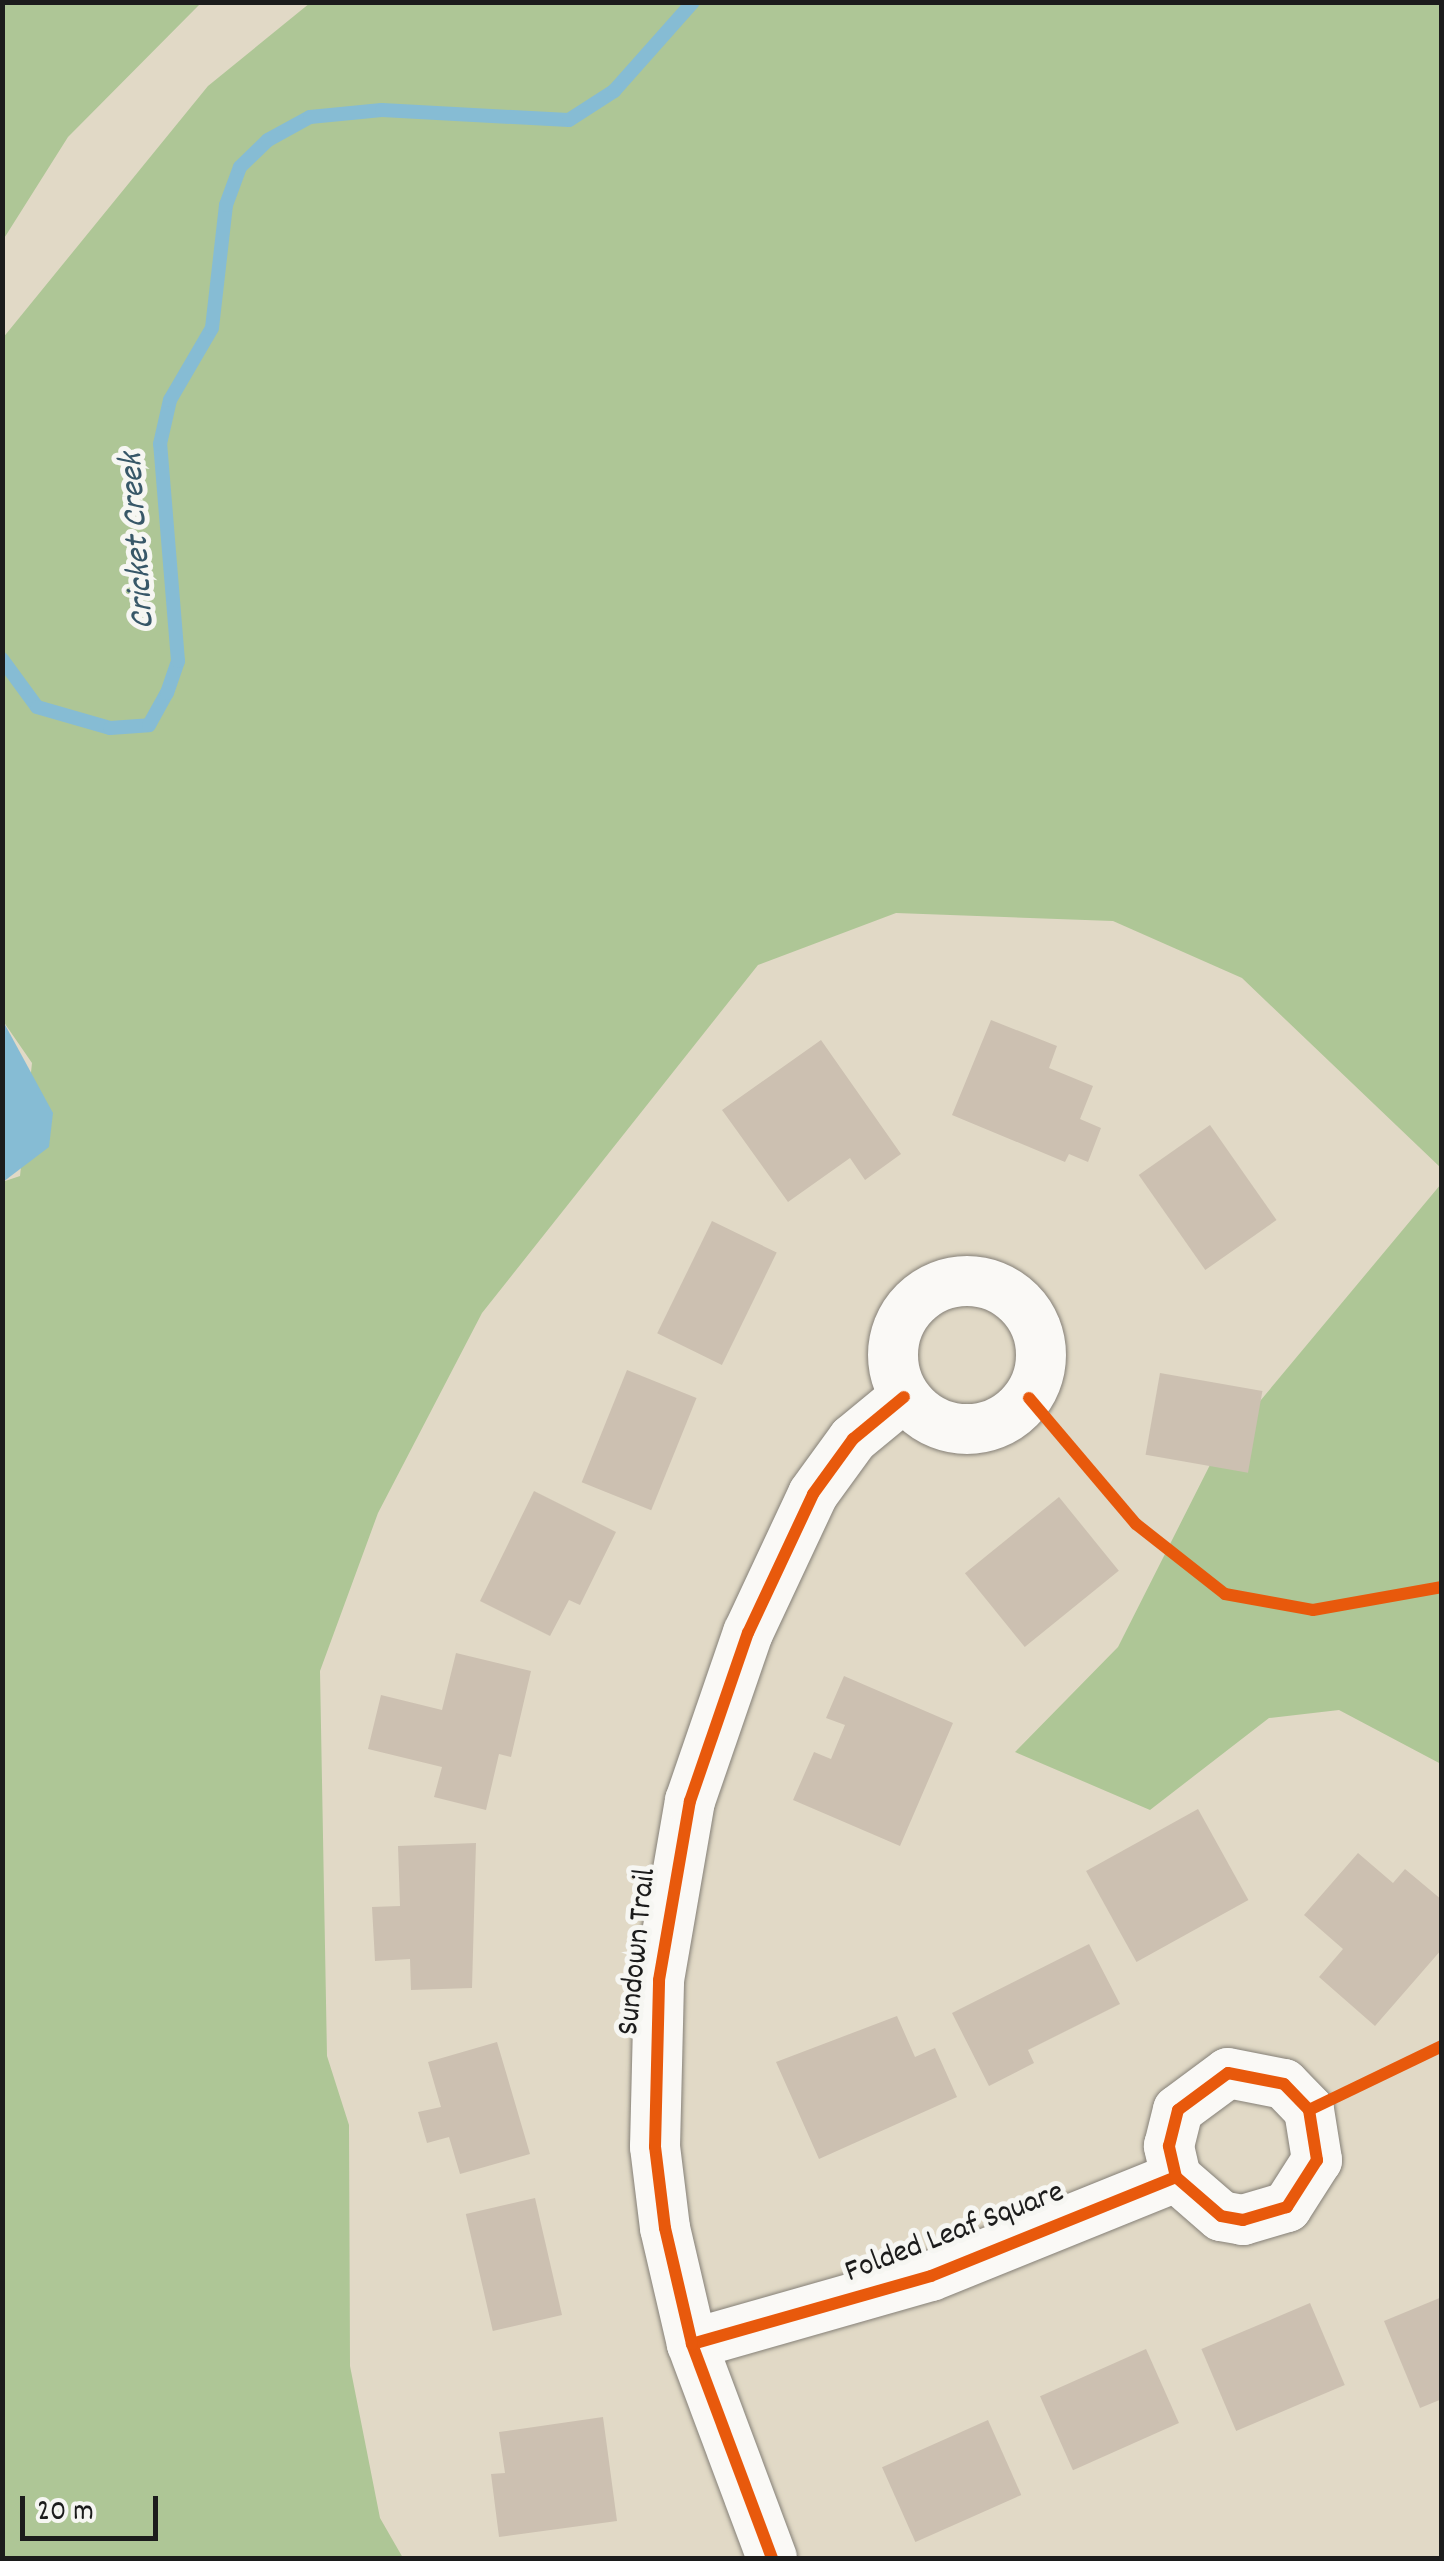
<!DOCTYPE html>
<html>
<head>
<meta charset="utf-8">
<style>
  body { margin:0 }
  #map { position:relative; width:1444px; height:2561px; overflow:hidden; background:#e1d9c6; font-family:Dekko,sans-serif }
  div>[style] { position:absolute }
  .forest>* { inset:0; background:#aec696 }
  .water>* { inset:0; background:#86bcd4 }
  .stream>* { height:14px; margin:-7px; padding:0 7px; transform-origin:7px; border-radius:7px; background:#86bcd4 }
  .building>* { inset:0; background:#ccc0b1; transform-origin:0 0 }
  .roads { filter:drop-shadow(0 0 2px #858077) drop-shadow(0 0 2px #858077) }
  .minor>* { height:50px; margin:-25px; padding:0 25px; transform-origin:25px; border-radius:25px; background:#faf9f6 }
  .minor>.ring { margin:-25px; padding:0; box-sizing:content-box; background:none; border:50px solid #faf9f6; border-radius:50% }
  .cycleway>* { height:12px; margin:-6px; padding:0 6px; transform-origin:6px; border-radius:6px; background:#e8590c }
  span { translate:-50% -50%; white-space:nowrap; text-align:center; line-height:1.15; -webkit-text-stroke:10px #f6f6f2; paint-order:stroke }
  .street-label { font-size:32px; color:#1c1c1c }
  .water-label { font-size:35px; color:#375768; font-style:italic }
  .frame { position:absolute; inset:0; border:5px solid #1c1c1c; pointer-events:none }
  .scale { position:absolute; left:20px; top:2496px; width:138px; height:45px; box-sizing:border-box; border:5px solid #1c1c1c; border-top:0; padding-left:12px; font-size:30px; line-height:35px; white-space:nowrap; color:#1c1c1c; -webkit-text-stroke:8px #f6f6f2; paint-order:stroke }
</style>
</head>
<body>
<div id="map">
  <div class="forest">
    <div style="clip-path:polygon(3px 2px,201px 3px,68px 137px,3px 240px)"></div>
    <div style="clip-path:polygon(310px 3px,1441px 3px,1441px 1168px,1242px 978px,1113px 921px,896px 913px,758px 965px,482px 1313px,378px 1513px,320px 1671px,327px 2056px,349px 2125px,350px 2366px,380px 2518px,403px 2558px,3px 2558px,2px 1182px,20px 1176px,32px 1063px,3px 1021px,2px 339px,208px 86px)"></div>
    <div style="clip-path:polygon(1441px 1184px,1441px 1764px,1339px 1710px,1269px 1718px,1150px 1810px,1015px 1752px,1118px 1647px,1215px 1455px)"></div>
  </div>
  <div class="water">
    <div style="clip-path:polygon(3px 1021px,53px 1113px,49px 1147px,3px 1182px)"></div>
  </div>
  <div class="stream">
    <div style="left:2px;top:659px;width:59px;rotate:53.9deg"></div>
    <div style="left:37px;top:707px;width:76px;rotate:16deg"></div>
    <div style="left:110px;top:728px;width:39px;rotate:-4deg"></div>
    <div style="left:149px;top:725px;width:37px;rotate:-61deg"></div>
    <div style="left:167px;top:693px;width:34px;rotate:-71deg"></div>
    <div style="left:178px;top:661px;width:218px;rotate:-94.7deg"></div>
    <div style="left:160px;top:444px;width:45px;rotate:-77.2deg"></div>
    <div style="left:170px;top:400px;width:83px;rotate:-59.7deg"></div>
    <div style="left:212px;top:328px;width:124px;rotate:-83.5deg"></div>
    <div style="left:226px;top:205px;width:40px;rotate:-69.8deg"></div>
    <div style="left:240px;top:167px;width:39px;rotate:-44deg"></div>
    <div style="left:268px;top:140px;width:48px;rotate:-28.7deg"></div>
    <div style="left:310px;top:117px;width:72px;rotate:-5.6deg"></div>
    <div style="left:382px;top:110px;width:187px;rotate:3.1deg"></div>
    <div style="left:569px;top:120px;width:54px;rotate:-32.8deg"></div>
    <div style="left:614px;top:91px;width:119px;rotate:-48.4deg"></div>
  </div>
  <div class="building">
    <div style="clip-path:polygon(991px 1020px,1057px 1046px,1049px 1068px,1093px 1086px,1080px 1119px,1101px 1128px,1088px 1162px,1069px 1154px,1065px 1162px,952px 1115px)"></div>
    <div style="clip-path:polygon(821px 1040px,901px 1154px,865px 1180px,850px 1158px,788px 1202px,722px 1110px)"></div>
    <div style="left:1210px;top:1125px;width:116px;height:87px;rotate:55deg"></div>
    <div style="left:712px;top:1221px;width:72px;height:125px;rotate:26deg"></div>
    <div style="left:627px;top:1370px;width:75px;height:121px;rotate:22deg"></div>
    <div style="left:1160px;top:1373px;width:104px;height:83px;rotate:10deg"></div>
    <div style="clip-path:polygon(534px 1491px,616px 1532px,580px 1605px,569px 1600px,550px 1636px,480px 1601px)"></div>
    <div style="left:1059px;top:1497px;width:95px;height:121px;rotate:51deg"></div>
    <div style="clip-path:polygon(456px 1653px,531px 1671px,511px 1757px,499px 1754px,486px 1810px,434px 1797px,442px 1767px,368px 1749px,381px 1695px,442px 1710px)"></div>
    <div style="clip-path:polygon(844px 1676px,953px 1723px,900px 1846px,793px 1800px,814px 1752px,831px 1759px,845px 1725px,826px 1718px)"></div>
    <div style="left:1198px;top:1809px;width:104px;height:128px;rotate:61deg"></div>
    <div style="clip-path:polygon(476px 1843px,472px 1988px,411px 1990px,410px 1959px,375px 1961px,372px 1907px,400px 1906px,398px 1846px)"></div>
    <div style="clip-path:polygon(1358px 1853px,1393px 1883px,1405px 1869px,1442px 1900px,1442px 1949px,1375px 2026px,1319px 1977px,1343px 1949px,1304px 1915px)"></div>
    <div style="clip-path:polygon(1089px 1944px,1120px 2004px,1028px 2050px,1034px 2063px,989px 2086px,952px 2013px)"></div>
    <div style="clip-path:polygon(897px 2016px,915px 2057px,935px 2048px,957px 2097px,819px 2159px,776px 2062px)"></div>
    <div style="clip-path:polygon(497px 2042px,530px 2154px,460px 2174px,449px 2137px,427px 2143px,418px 2112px,441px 2107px,428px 2062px)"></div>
    <div style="left:535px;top:2198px;width:120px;height:71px;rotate:77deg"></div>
    <div style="clip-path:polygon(1442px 2297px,1442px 2399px,1420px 2408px,1384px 2321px)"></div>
    <div style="left:1310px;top:2303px;width:89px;height:118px;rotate:67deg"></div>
    <div style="left:1146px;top:2349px;width:81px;height:116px;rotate:66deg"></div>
    <div style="clip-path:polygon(603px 2417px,617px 2521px,499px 2537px,491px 2474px,505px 2473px,499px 2432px)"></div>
    <div style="left:988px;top:2420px;width:82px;height:116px;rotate:66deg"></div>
  </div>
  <div class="roads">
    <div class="minor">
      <div class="ring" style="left:893px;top:1281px;width:98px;height:98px"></div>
      <div style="left:692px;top:2344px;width:248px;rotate:-15.9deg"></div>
      <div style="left:931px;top:2276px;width:264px;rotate:-22deg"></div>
      <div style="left:1176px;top:2177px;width:32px;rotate:-103deg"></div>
      <div style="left:1169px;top:2146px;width:37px;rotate:-76deg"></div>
      <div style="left:1178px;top:2110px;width:62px;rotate:-36.5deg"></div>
      <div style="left:1228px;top:2073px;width:57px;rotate:11.1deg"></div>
      <div style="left:1284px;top:2084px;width:36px;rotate:46deg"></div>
      <div style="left:1309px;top:2110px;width:51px;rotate:80.9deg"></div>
      <div style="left:1317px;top:2160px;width:56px;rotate:122.6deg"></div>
      <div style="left:1287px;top:2207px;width:46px;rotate:163.5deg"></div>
      <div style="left:1243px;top:2220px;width:22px;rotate:-170deg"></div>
      <div style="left:1221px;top:2216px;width:60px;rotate:-139.1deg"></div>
      <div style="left:772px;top:2558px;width:228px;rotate:-110.5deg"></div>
      <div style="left:692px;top:2344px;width:119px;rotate:-103.1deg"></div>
      <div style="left:665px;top:2228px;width:82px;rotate:-97deg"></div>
      <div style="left:655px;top:2147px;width:167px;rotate:-88.6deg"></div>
      <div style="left:659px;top:1980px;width:182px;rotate:-80.2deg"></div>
      <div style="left:690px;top:1801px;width:178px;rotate:-71deg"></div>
      <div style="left:748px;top:1633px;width:153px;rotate:-64.9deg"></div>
      <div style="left:813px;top:1494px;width:68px;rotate:-54deg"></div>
      <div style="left:853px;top:1439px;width:66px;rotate:-39.5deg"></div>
    </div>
  </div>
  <div class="cycleway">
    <div style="left:1029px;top:1398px;width:165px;rotate:49.7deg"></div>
    <div style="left:1136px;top:1524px;width:113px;rotate:38.2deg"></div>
    <div style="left:1225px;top:1594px;width:89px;rotate:10.3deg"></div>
    <div style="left:1313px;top:1610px;width:131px;rotate:-10.1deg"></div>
    <div style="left:1309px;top:2110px;width:148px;rotate:-25.7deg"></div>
    <div style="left:692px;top:2344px;width:248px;rotate:-15.9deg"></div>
    <div style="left:931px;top:2276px;width:264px;rotate:-22deg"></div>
    <div style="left:1176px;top:2177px;width:32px;rotate:-103deg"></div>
    <div style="left:1169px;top:2146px;width:37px;rotate:-76deg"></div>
    <div style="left:1178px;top:2110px;width:62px;rotate:-36.5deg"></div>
    <div style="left:1228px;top:2073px;width:57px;rotate:11.1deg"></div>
    <div style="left:1284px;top:2084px;width:36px;rotate:46deg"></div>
    <div style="left:1309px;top:2110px;width:51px;rotate:80.9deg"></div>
    <div style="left:1317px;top:2160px;width:56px;rotate:122.6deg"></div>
    <div style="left:1287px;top:2207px;width:46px;rotate:163.5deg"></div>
    <div style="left:1243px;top:2220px;width:22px;rotate:-170deg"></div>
    <div style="left:1221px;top:2216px;width:60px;rotate:-139.1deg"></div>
    <div style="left:772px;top:2558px;width:228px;rotate:-110.5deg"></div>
    <div style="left:692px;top:2344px;width:119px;rotate:-103.1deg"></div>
    <div style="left:665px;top:2228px;width:82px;rotate:-97deg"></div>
    <div style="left:655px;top:2147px;width:167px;rotate:-88.6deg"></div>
    <div style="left:659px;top:1980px;width:182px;rotate:-80.2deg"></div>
    <div style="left:690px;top:1801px;width:178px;rotate:-71deg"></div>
    <div style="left:748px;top:1633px;width:153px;rotate:-64.9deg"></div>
    <div style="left:813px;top:1494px;width:68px;rotate:-54deg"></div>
    <div style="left:853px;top:1439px;width:66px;rotate:-39.5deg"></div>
  </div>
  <div class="street-label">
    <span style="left:639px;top:1952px;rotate:-84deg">Sundown Trail</span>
    <span style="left:955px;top:2234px;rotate:-21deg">Folded Leaf Square</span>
  </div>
  <div class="water-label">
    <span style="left:139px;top:541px;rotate:-94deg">Cricket Creek</span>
  </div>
  <div class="frame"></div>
  <div class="scale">20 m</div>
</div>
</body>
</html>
